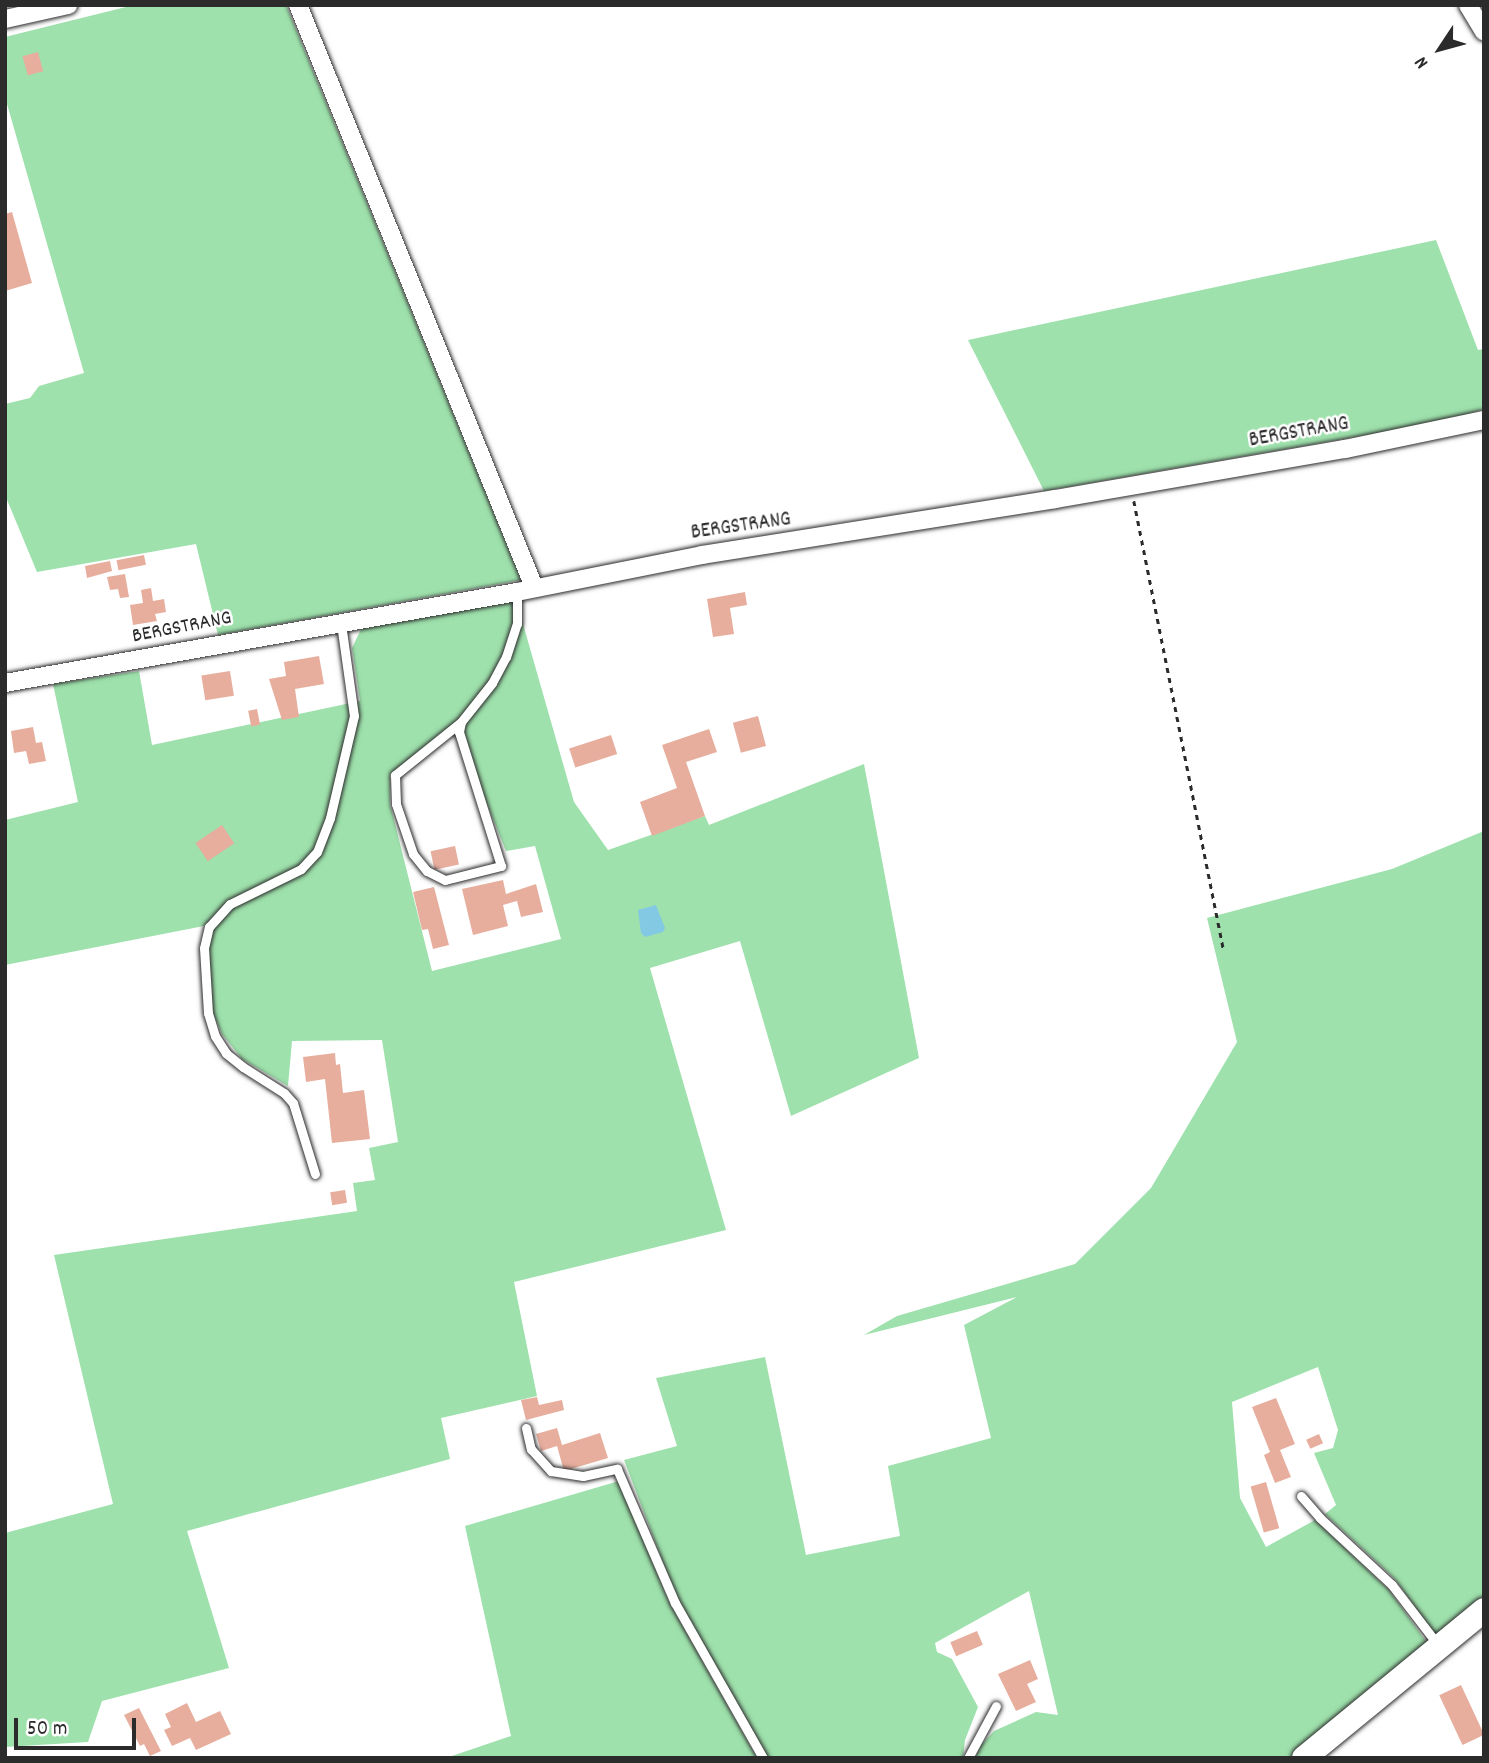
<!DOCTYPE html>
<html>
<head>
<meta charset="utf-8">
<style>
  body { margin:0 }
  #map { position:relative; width:1489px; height:1763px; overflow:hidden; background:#fff; font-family:Dekko,sans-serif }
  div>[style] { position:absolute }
  .green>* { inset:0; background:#9ee1ac }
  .water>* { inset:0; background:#83c9e4 }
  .building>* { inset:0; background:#e7ae9e; transform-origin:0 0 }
  .path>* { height:2.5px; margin-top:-1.25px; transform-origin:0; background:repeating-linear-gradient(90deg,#2b2b2b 0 5px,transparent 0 10px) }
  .roads { filter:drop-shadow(0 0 2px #2b2b2b) drop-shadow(0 0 2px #2b2b2b) }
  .service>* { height:9px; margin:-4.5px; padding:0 4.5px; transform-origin:4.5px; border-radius:4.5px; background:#fff }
  .minor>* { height:18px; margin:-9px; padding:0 9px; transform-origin:9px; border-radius:9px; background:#fff }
  .secondary>* { height:24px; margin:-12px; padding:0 12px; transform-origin:12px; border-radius:12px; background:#fff }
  span { translate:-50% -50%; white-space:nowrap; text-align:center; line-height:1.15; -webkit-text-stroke:5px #fff; paint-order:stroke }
  .street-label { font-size:21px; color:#2b2b2b }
  .frame { position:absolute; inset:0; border:7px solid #2b2b2b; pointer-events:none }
  .north { position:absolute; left:1405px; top:14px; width:70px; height:70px; -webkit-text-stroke:5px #fff; paint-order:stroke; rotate:234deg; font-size:19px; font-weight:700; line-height:28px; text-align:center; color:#2b2b2b }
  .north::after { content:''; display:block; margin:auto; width:24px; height:32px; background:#2b2b2b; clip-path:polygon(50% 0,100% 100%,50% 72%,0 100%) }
  .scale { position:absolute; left:14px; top:1718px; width:122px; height:32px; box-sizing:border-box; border:4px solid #2b2b2b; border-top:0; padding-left:9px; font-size:21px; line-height:24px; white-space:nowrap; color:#2b2b2b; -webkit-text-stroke:5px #fff; paint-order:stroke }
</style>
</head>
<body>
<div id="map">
  <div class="green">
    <div style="clip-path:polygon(134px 5px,286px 5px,521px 580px,218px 635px,196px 544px,37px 572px,5px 495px,5px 404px,30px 398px,39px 386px,84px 373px,5px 97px,5px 37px)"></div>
    <div style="clip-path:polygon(1436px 240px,1478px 350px,1484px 349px,1484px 409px,1441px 422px,1044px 491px,968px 340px)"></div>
    <div style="clip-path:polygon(evenodd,515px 596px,574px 802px,608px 850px,705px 816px,709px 825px,864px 764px,919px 1058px,791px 1116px,740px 941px,650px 968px,726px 1230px,514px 1282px,537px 1396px,441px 1418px,450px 1459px,187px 1531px,229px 1668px,102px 1701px,88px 1742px,5px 1747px,5px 1533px,113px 1504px,54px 1255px,357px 1211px,353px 1183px,375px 1180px,369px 1148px,398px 1142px,382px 1040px,292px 1041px,288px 1086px,242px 1059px,222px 1034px,212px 1011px,207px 977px,208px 949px,214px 924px,5px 965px,5px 820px,78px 802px,53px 684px,139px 671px,152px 745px,360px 701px,352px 648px,362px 627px,515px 596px,455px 724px,506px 851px,535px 846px,561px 939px,432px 971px,390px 804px,390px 776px,455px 724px)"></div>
    <div style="clip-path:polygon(1484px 831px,1484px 1603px,1438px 1639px,1395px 1579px,1325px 1514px,1336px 1505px,1314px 1453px,1333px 1448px,1338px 1430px,1318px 1367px,1232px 1402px,1240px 1498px,1266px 1547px,1315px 1520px,1389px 1590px,1430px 1647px,1294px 1758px,975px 1758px,981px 1745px,994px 1731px,1036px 1712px,1058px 1715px,1029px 1591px,935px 1643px,937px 1652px,952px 1659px,978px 1707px,965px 1740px,963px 1758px,767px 1758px,677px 1599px,624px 1460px,677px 1446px,656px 1378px,765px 1357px,806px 1555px,900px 1536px,888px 1466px,991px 1438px,964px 1325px,1017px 1297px,864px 1335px,897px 1316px,1075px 1264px,1151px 1188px,1237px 1042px,1207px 918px,1392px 869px)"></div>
    <div style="clip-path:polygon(619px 1481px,668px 1600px,757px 1758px,446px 1758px,511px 1736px,465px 1526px)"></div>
  </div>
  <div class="water">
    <div style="clip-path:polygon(656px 905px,665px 928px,663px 932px,645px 937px,641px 933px,638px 910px)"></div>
  </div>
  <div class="building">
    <div style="left:38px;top:52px;width:20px;height:16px;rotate:75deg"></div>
    <div style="clip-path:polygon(12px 212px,32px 283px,5px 291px,5px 214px)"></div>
    <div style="left:144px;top:555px;width:10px;height:28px;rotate:79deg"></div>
    <div style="clip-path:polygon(110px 561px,112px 571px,87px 578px,85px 566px)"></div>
    <div style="clip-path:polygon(125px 574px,129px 597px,120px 598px,118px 589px,110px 590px,107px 577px)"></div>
    <div style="clip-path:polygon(151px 588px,153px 601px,164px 599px,166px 612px,155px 614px,157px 621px,133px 625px,130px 605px,143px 603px,141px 590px)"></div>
    <div style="clip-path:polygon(745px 592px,747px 605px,730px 608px,734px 634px,713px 637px,707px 599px)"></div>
    <div style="clip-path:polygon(319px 656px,324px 684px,295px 689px,299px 717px,282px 720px,269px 679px,286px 676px,284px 662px)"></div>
    <div style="left:230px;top:671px;width:25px;height:29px;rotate:81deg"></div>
    <div style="left:257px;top:709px;width:16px;height:9px;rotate:79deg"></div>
    <div style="left:758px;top:716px;width:31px;height:26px;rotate:75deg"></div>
    <div style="clip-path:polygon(33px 727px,36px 743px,42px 742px,46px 761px,29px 764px,26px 751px,14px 753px,11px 731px)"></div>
    <div style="clip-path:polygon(709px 729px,717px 752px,686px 762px,705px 816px,652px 836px,640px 802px,677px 788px,662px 745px)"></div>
    <div style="left:611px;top:735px;width:20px;height:44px;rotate:72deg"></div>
    <div style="left:222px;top:825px;width:22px;height:32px;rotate:56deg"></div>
    <div style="left:455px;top:846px;width:19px;height:25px;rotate:78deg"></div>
    <div style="clip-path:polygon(503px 880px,506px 894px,536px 884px,543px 912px,521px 917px,517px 901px,503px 905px,508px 926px,473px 935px,462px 889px)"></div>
    <div style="clip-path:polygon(434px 887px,449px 945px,433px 949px,428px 929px,422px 930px,413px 892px)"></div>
    <div style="clip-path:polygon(335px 1053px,336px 1065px,340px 1064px,343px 1093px,364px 1090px,370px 1139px,332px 1143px,325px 1079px,306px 1082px,303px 1057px)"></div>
    <div style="left:345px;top:1190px;width:13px;height:15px;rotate:81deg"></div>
    <div style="clip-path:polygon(537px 1397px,539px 1405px,562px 1400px,564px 1410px,526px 1420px,521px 1400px)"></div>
    <div style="clip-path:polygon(1276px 1398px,1295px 1444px,1280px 1450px,1291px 1477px,1275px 1483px,1264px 1455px,1270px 1452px,1252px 1407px)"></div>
    <div style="clip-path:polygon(557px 1428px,562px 1445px,600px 1433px,608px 1458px,564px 1471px,557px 1446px,541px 1451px,536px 1434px)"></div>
    <div style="left:1319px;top:1434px;width:10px;height:14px;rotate:66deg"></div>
    <div style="left:1266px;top:1482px;width:48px;height:16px;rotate:74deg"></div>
    <div style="left:977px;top:1631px;width:15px;height:29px;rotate:67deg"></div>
    <div style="clip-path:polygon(1030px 1660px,1038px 1679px,1027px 1684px,1036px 1702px,1016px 1711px,998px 1674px)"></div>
    <div style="left:1461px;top:1685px;width:55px;height:24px;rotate:65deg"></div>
    <div style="clip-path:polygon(187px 1703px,196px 1722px,220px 1711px,231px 1734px,196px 1750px,190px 1738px,172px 1746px,164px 1730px,171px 1727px,165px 1714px)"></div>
    <div style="clip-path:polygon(139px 1708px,161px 1751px,150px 1756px,144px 1744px,140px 1746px,124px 1715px)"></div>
  </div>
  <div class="path">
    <div style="left:1134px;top:501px;width:456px;rotate:78.7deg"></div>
  </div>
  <div class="roads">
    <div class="service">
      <div style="left:461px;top:722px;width:85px;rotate:141.2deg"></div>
      <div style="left:395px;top:775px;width:29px;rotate:88deg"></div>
      <div style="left:396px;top:804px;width:53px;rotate:71.2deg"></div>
      <div style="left:413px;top:854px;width:22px;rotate:51deg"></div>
      <div style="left:427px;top:871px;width:20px;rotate:27deg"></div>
      <div style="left:445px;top:880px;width:58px;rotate:-14deg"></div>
      <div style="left:501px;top:866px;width:140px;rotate:-107.4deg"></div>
      <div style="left:459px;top:732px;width:10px;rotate:-79deg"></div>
      <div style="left:461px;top:722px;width:50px;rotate:-51.5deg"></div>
      <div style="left:492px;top:683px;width:30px;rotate:-62deg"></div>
      <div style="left:506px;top:657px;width:35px;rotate:-72deg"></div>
      <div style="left:517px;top:624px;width:32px;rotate:-90deg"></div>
      <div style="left:315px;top:1174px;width:74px;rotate:-107.2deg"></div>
      <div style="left:293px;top:1103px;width:13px;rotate:-132deg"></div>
      <div style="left:284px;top:1093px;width:49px;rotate:-147.6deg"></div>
      <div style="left:243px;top:1067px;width:22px;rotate:-141deg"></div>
      <div style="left:226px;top:1053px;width:20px;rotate:-123deg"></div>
      <div style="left:215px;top:1036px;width:24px;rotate:-107deg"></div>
      <div style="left:208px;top:1013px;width:65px;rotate:-93.5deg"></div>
      <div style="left:204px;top:948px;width:22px;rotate:-77deg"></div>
      <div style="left:209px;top:927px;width:31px;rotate:-48deg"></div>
      <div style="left:230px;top:904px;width:79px;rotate:-26.2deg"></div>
      <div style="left:301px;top:869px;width:23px;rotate:-47deg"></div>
      <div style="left:317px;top:852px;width:36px;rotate:-69deg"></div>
      <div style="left:330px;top:818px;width:105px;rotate:-76.8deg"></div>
      <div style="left:354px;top:716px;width:94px;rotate:-98deg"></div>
      <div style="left:526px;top:1428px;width:22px;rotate:77deg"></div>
      <div style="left:531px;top:1449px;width:30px;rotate:48deg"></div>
      <div style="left:551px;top:1471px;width:32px;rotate:9deg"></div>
      <div style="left:583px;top:1476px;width:35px;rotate:-12deg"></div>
      <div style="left:617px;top:1469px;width:146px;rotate:66.6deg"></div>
      <div style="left:675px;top:1603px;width:178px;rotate:60.4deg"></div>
      <div style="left:1301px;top:1496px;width:29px;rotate:49deg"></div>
      <div style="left:1320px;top:1518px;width:98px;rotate:42.9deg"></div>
      <div style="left:1392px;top:1585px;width:76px;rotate:52.5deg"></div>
      <div style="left:968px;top:1758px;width:59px;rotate:-61.7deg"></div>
    </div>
    <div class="minor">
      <div style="left:298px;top:5px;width:628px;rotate:67.93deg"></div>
      <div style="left:1468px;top:5px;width:31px;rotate:59deg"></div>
      <div style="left:5px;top:19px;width:65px;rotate:-12.5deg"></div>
      <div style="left:5px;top:683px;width:520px;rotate:-10.08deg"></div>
      <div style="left:517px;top:592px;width:189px;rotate:-11.3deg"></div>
      <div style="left:702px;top:555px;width:357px;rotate:-9deg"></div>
      <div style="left:1055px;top:499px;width:294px;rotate:-9.8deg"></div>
      <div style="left:1345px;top:449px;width:142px;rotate:-11.8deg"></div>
    </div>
    <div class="secondary">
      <div style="left:1304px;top:1758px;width:233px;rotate:-39.4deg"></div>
    </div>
  </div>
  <div class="street-label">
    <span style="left:1299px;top:433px;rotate:-10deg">BERGSTRANG</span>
    <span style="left:741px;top:527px;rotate:-8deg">BERGSTRANG</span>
    <span style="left:182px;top:628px;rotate:-11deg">BERGSTRANG</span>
  </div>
  <div class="frame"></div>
  <div class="north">N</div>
  <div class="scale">50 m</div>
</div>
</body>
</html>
